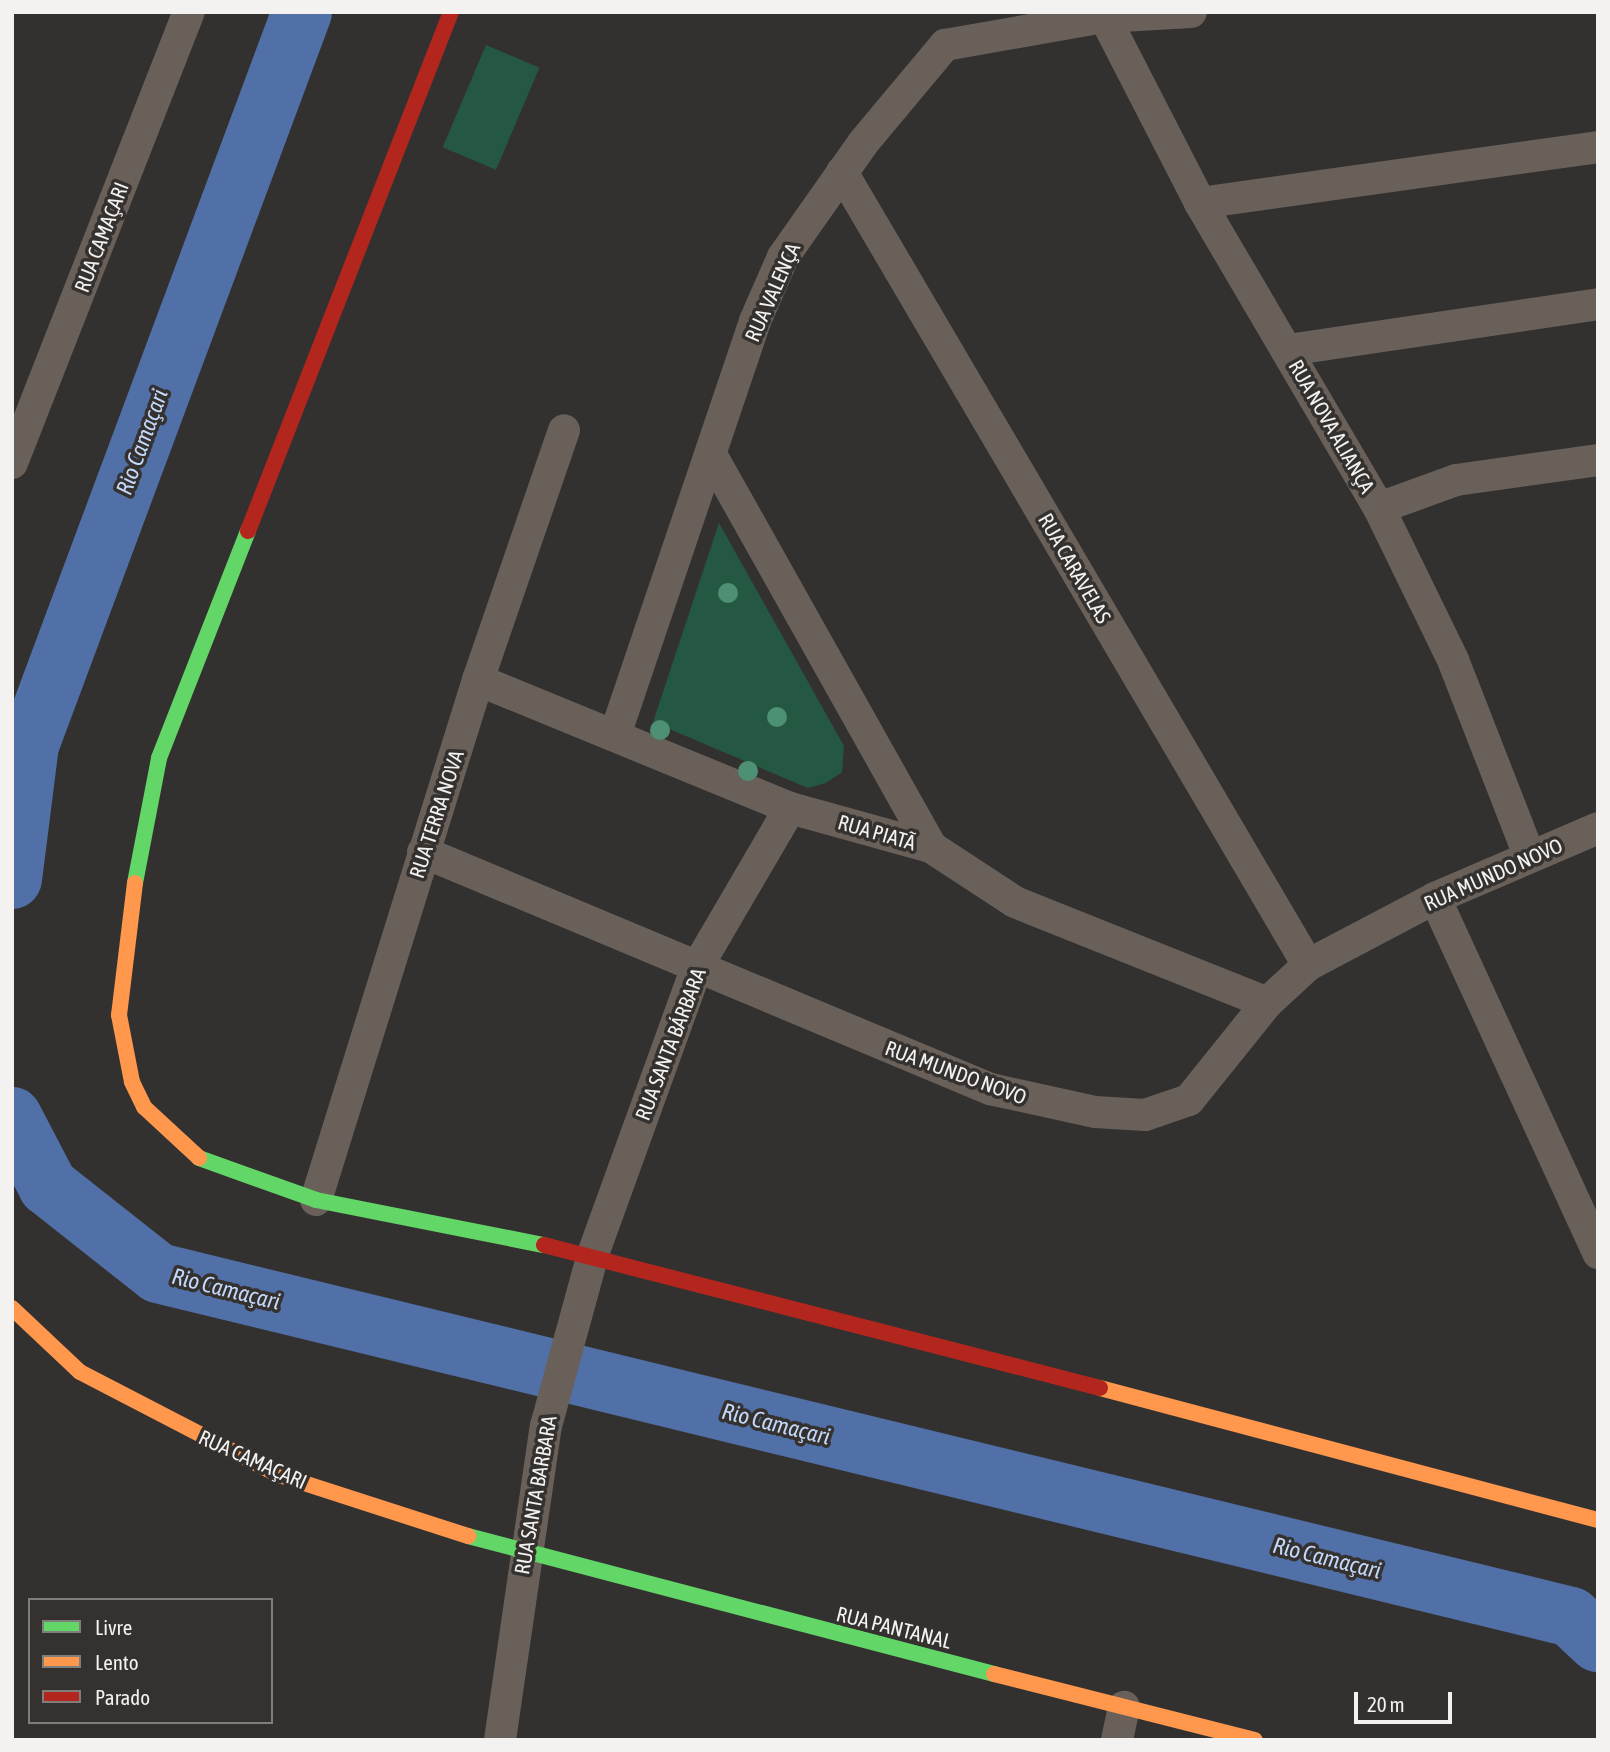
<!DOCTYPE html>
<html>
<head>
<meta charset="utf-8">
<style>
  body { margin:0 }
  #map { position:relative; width:1610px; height:1752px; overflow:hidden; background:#333130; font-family:"Asap Condensed",sans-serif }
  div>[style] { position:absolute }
  .green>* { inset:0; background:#245842; transform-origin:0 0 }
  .river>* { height:60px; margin:-30px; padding:0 30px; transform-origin:30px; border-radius:30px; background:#5170a7 }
  .street>* { height:32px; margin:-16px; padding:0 16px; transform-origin:16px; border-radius:16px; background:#69605a }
  .fast>* { height:16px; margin:-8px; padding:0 8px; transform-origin:8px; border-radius:8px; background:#63d668 }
  .slow>* { height:16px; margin:-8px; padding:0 8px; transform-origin:8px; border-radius:8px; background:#ff974d }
  .jam>* { height:16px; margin:-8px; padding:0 8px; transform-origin:8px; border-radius:8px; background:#b3261e }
  .trees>* { width:20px; height:20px; margin:-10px; border-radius:50%; background:#4e9073 }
  span { translate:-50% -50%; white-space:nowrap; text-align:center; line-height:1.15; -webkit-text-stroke:7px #34312f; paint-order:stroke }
  .street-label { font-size:21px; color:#f3f2f1 }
  .water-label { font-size:23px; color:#c3d8fa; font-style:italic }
  .frame { position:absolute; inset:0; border:14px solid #f3f2f1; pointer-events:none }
  .legend { position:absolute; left:28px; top:1598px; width:245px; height:126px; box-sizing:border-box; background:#34312f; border:2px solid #807e7d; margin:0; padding:9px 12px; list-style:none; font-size:21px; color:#f3f2f1 }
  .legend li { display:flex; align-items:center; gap:14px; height:35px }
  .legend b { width:35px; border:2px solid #807e7d }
  .scale { position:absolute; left:1354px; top:1692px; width:98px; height:32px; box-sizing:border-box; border:4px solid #f3f2f1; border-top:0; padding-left:9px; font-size:21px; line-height:24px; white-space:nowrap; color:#f3f2f1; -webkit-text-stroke:5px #34312f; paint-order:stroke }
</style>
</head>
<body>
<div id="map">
  <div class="green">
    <div style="left:486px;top:45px;width:58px;height:111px;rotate:23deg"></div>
    <div style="clip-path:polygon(719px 523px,844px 746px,842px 772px,826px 783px,808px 788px,653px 722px)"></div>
  </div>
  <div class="river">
    <div style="left:12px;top:879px;width:135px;rotate:-82.8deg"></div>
    <div style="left:29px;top:745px;width:782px;rotate:-69.57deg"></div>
    <div style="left:12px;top:1117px;width:78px;rotate:62.4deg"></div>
    <div style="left:48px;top:1186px;width:140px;rotate:38.3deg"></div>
    <div style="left:158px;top:1273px;width:1454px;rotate:13.68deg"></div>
    <div style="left:1571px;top:1617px;width:37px;rotate:43deg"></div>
  </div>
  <div class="street">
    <div style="left:1102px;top:12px;width:215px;rotate:62.8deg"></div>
    <div style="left:1200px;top:203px;width:354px;rotate:59.6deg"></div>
    <div style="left:1379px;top:508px;width:169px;rotate:64deg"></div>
    <div style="left:1453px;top:660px;width:209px;rotate:68.7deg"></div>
    <div style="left:842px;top:172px;width:920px;rotate:59.56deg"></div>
    <div style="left:1200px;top:203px;width:402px;rotate:-8deg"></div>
    <div style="left:1288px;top:350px;width:313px;rotate:-8.4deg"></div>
    <div style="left:713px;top:458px;width:446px;rotate:60.7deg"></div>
    <div style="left:12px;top:463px;width:484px;rotate:-68.6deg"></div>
    <div style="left:1379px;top:508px;width:82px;rotate:-20deg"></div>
    <div style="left:1456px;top:480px;width:143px;rotate:-8deg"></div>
    <div style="left:478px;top:680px;width:337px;rotate:22.3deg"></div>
    <div style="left:790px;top:808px;width:146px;rotate:15.5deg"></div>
    <div style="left:931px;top:847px;width:100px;rotate:33.2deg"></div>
    <div style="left:1015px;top:902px;width:271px;rotate:21.8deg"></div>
    <div style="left:616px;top:732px;width:434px;rotate:-71.3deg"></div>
    <div style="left:755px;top:321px;width:70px;rotate:-66.4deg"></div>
    <div style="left:783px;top:257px;width:139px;rotate:-54.9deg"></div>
    <div style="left:863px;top:143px;width:128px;rotate:-50.1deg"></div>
    <div style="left:945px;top:45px;width:161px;rotate:-10deg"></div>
    <div style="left:1104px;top:17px;width:87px;rotate:-3.3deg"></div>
    <div style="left:423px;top:852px;width:615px;rotate:22.68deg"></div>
    <div style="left:990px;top:1089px;width:107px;rotate:12.4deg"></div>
    <div style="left:1095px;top:1112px;width:50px;rotate:3.4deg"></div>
    <div style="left:1145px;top:1115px;width:46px;rotate:-18.8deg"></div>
    <div style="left:1189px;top:1100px;width:124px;rotate:-51.2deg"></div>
    <div style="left:1267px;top:1003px;width:56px;rotate:-42.8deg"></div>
    <div style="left:1308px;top:965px;width:144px;rotate:-27.8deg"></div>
    <div style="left:1435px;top:898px;width:177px;rotate:-23.2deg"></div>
    <div style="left:1435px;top:898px;width:391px;rotate:65.3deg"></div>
    <div style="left:316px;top:1200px;width:545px;rotate:-72.7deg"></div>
    <div style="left:478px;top:680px;width:264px;rotate:-71deg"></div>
    <div style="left:500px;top:1740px;width:317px;rotate:-81.7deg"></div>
    <div style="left:546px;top:1426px;width:178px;rotate:-74.7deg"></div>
    <div style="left:593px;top:1254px;width:303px;rotate:-70.1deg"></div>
    <div style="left:696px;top:969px;width:186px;rotate:-59.7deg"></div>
    <div style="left:1117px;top:1740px;width:34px;rotate:-78deg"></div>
  </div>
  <div class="fast">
    <div style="left:135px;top:883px;width:127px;rotate:-79.1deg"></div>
    <div style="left:159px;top:758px;width:244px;rotate:-68.6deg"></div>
    <div style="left:199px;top:1158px;width:124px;rotate:19.7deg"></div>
    <div style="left:316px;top:1200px;width:232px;rotate:11.2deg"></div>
    <div style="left:468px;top:1536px;width:544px;rotate:14.7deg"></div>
  </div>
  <div class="slow">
    <div style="left:135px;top:883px;width:133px;rotate:96.9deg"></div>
    <div style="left:119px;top:1015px;width:68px;rotate:79deg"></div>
    <div style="left:132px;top:1082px;width:28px;rotate:64deg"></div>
    <div style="left:144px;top:1107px;width:75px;rotate:42.8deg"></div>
    <div style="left:12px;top:1308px;width:93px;rotate:43.3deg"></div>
    <div style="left:80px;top:1372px;width:224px;rotate:27.4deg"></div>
    <div style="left:279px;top:1475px;width:199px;rotate:17.9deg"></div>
    <div style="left:1100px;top:1388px;width:515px;rotate:14.85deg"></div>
    <div style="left:994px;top:1674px;width:269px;rotate:14.2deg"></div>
  </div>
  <div class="jam">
    <div style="left:248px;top:531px;width:557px;rotate:-68.64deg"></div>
    <div style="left:544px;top:1245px;width:574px;rotate:14.42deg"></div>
  </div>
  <div class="trees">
    <div style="left:728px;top:593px"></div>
    <div style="left:777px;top:717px"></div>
    <div style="left:660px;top:730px"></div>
    <div style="left:748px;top:771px"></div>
  </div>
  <div class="street-label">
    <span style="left:101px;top:237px;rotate:-69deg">RUA CAMAÇARI</span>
    <span style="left:772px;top:292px;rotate:-66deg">RUA VALENÇA</span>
    <span style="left:1332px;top:426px;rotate:60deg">RUA NOVA ALIANÇA</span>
    <span style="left:1075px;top:568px;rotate:60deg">RUA CARAVELAS</span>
    <span style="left:436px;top:814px;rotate:-72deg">RUA TERRA NOVA</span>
    <span style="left:877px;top:832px;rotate:16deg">RUA PIATÃ</span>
    <span style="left:1493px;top:874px;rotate:-24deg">RUA MUNDO NOVO</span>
    <span style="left:670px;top:1044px;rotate:-69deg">RUA SANTA BÁRBARA</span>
    <span style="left:956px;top:1072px;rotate:20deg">RUA MUNDO NOVO</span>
    <span style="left:253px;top:1459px;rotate:24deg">RUA CAMAÇARI</span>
    <span style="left:535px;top:1495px;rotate:-80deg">RUA SANTA BARBARA</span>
    <span style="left:894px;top:1627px;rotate:14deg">RUA PANTANAL</span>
  </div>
  <div class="water-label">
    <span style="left:142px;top:442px;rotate:-70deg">Rio Camaçari</span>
    <span style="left:226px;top:1289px;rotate:14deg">Rio Camaçari</span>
    <span style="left:776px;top:1424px;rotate:14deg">Rio Camaçari</span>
    <span style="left:1327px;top:1558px;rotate:14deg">Rio Camaçari</span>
  </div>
  <div class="frame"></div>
  <ul class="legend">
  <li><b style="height:9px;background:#63d668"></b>Livre</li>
  <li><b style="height:9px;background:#ff974d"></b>Lento</li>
  <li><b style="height:9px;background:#b3261e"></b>Parado</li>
  </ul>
  <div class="scale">20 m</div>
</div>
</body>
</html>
